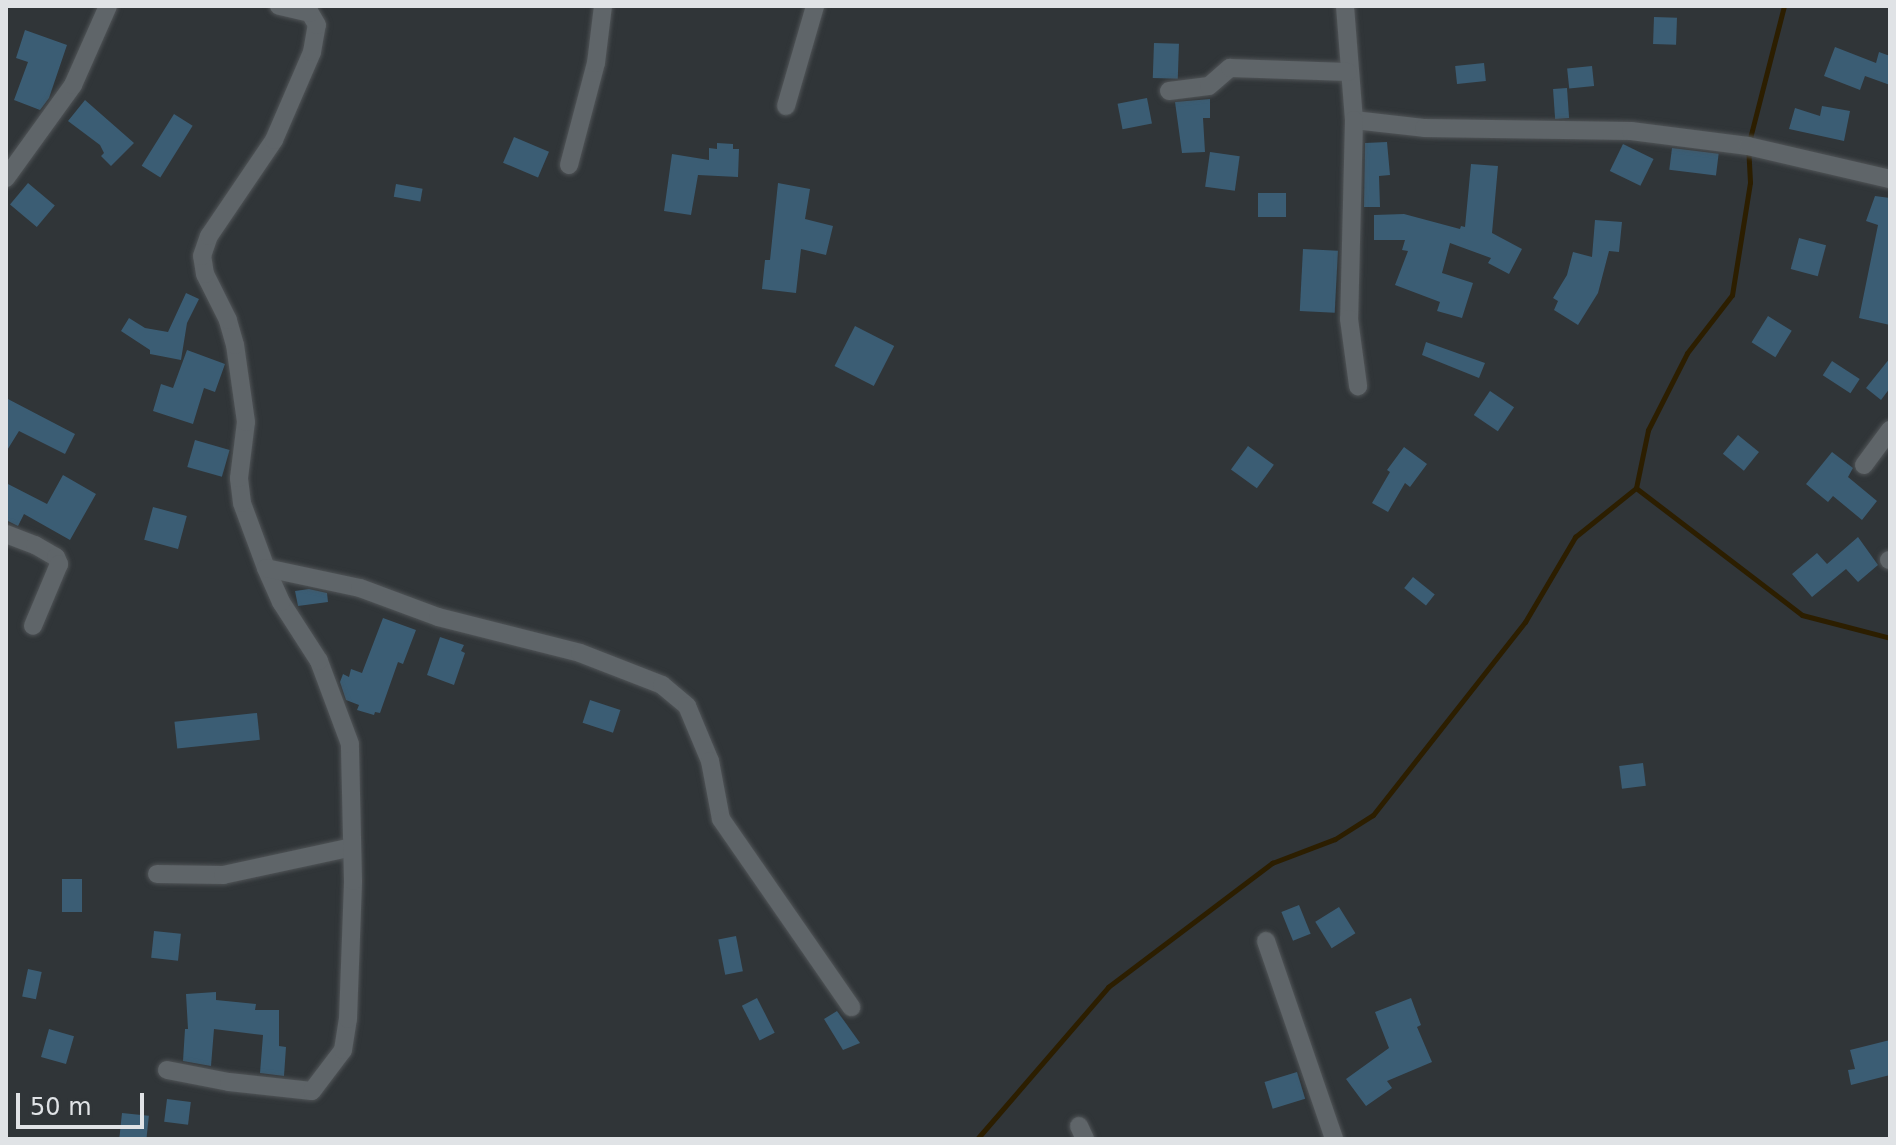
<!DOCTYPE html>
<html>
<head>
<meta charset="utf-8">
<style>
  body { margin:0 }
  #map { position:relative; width:1896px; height:1145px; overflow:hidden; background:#303538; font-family:"DejaVu Sans",sans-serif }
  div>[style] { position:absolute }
  .stream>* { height:5px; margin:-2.5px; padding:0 2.5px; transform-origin:2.5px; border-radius:2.5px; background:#2c1e00 }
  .building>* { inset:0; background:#3b5d74; transform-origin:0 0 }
  .roads { filter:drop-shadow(0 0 2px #505457) drop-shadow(0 0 2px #505457) }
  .minor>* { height:18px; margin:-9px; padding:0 9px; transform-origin:9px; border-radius:9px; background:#5f6569 }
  span { translate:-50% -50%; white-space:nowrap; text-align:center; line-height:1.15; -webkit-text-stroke:7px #303538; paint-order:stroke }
  .frame { position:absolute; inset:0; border:8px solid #e0e3e6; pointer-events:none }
  .scale { position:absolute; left:16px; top:1093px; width:128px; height:36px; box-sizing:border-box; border:4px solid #e0e3e6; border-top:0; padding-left:10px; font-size:24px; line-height:28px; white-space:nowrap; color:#e0e3e6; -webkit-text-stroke:6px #303538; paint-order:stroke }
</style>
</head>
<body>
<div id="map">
  <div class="stream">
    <div style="left:1636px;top:488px;width:209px;rotate:37.4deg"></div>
    <div style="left:1802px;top:615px;width:91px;rotate:14.6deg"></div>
    <div style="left:977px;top:1139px;width:201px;rotate:-49.2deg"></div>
    <div style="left:1108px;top:987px;width:206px;rotate:-37.1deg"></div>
    <div style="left:1272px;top:863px;width:67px;rotate:-20.9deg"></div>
    <div style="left:1335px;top:839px;width:45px;rotate:-32.3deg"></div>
    <div style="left:1373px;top:815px;width:246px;rotate:-51.8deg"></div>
    <div style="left:1525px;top:622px;width:99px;rotate:-59.5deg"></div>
    <div style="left:1575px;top:537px;width:78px;rotate:-38.8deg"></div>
    <div style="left:1636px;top:488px;width:59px;rotate:-78.3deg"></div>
    <div style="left:1648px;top:430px;width:86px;rotate:-63.1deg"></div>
    <div style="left:1687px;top:353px;width:73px;rotate:-52.2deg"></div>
    <div style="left:1732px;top:295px;width:114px;rotate:-80.9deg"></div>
    <div style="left:1750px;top:182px;width:36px;rotate:-93deg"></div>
    <div style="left:1748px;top:146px;width:145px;rotate:-75.6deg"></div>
  </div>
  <div class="building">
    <div style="left:1654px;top:17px;width:23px;height:27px;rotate:2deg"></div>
    <div style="clip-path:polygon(25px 30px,67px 45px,49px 98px,40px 110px,14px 100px,28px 62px,16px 58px)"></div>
    <div style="left:1154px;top:43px;width:25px;height:35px;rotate:2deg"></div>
    <div style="clip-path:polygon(1835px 47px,1876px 63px,1879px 52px,1890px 56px,1890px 85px,1865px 76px,1860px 90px,1824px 76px)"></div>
    <div style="left:1484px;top:63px;width:18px;height:29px;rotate:84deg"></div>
    <div style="left:1592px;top:66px;width:20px;height:25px;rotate:84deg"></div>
    <div style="left:1567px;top:88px;width:30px;height:14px;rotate:86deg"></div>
    <div style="left:1147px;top:98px;width:26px;height:30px;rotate:79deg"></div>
    <div style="clip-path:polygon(1210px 99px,1210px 118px,1203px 118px,1205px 152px,1182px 153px,1175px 102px)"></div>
    <div style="clip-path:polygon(85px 100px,134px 143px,111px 166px,101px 156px,104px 153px,100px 145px,68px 121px)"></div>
    <div style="clip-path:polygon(1822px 106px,1850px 111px,1844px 141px,1789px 129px,1795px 108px,1820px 116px)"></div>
    <div style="left:174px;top:114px;width:22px;height:61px;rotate:32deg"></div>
    <div style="left:514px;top:137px;width:38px;height:28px;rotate:23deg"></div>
    <div style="clip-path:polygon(1387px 142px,1390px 175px,1379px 176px,1380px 207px,1364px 207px,1365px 143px)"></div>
    <div style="clip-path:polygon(717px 143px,733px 144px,733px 149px,739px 149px,738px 177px,698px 175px,691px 215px,664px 211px,672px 154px,709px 160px,709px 148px,717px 149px)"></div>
    <div style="left:1623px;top:144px;width:34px;height:30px;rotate:26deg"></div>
    <div style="left:1672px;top:148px;width:47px;height:22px;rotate:7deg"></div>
    <div style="left:1210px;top:152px;width:30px;height:35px;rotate:8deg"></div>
    <div style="clip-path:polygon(1471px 164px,1498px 166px,1492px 233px,1522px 249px,1509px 274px,1488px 263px,1491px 258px,1450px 243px,1442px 273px,1473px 283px,1462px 318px,1437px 311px,1440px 302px,1395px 285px,1408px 251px,1402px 250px,1405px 240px,1374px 240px,1374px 215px,1404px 214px,1460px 229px,1461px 226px,1465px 227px)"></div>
    <div style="left:28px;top:183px;width:35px;height:28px;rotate:40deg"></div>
    <div style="clip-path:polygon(778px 183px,810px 189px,805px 219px,833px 226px,826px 255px,801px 249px,796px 293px,762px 289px,765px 260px,770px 260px)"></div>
    <div style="left:396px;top:184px;width:27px;height:13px;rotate:10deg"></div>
    <div style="left:1286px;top:193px;width:24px;height:28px;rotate:90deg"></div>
    <div style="clip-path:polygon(1875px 196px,1890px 198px,1890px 325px,1859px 318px,1878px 225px,1866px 221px)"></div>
    <div style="clip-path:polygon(1595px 220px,1622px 222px,1619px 252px,1609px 251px,1598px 293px,1578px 325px,1554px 310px,1558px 301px,1553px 298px,1567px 275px,1573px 252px,1592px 257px)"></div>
    <div style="left:1799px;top:238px;width:28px;height:32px;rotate:15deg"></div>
    <div style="left:1303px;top:249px;width:35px;height:62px;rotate:3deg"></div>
    <div style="clip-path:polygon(186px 293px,199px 299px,187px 323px,181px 360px,150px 354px,150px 350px,121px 331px,129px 318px,145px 328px,168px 332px)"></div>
    <div style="left:1768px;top:316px;width:28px;height:31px;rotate:32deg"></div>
    <div style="left:855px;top:326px;width:44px;height:45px;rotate:27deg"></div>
    <div style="clip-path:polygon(1426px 342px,1485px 363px,1479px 378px,1422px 355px)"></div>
    <div style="clip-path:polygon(187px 350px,225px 364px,215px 392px,204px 388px,193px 424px,153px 411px,161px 384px,173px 388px)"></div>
    <div style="clip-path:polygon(1890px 358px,1890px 388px,1881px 400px,1866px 388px)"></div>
    <div style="left:1832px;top:361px;width:33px;height:17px;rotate:33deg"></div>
    <div style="left:1490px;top:391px;width:29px;height:29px;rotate:34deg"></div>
    <div style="clip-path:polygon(6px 398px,75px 434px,65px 454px,19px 431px,6px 452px)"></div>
    <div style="left:1738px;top:435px;width:27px;height:24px;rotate:39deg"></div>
    <div style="left:195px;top:440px;width:36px;height:28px;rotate:16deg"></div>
    <div style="left:1248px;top:446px;width:32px;height:29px;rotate:36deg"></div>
    <div style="clip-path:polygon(1404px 447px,1427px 464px,1410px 487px,1405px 483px,1388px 512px,1372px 503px,1390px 472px,1387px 470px)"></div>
    <div style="clip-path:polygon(1832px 452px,1853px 468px,1848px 477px,1877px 501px,1862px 520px,1833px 496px,1828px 502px,1806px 484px)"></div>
    <div style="clip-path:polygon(63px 475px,96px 494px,70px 540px,24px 514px,18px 526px,6px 520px,6px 483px,47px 504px)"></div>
    <div style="left:153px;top:507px;width:35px;height:34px;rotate:15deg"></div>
    <div style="clip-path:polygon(1858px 537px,1878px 565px,1858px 582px,1846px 569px,1812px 597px,1792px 574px,1817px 553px,1827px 564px)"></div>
    <div style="left:1413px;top:577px;width:28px;height:14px;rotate:39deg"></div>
    <div style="clip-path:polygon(309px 589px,327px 593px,328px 602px,298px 606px,295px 591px)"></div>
    <div style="clip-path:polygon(383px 618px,416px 630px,403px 664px,398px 662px,380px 713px,375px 712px,374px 715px,357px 710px,359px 705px,346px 700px,340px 682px,343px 674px,349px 677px,351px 669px,362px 673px)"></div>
    <div style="clip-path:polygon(440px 637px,464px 645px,461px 651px,465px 653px,454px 685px,427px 675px)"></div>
    <div style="left:590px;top:700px;width:32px;height:24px;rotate:18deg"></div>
    <div style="left:257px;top:713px;width:27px;height:83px;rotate:84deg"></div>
    <div style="left:1643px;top:763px;width:23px;height:24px;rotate:83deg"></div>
    <div style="left:62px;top:879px;width:20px;height:33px"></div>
    <div style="left:1299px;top:905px;width:31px;height:19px;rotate:68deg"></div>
    <div style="left:1339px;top:907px;width:31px;height:28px;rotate:58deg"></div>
    <div style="left:154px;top:931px;width:27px;height:27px;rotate:6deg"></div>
    <div style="left:736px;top:936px;width:36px;height:18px;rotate:79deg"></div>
    <div style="left:28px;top:969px;width:14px;height:28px;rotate:12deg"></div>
    <div style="clip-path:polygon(216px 992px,216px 1000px,256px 1004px,255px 1010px,279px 1010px,279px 1046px,286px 1047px,284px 1076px,260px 1073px,263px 1035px,214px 1029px,211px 1066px,183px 1061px,185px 1029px,188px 1029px,186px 994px)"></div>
    <div style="left:757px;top:998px;width:39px;height:17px;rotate:63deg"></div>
    <div style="clip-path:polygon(1411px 998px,1421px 1025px,1417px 1027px,1432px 1062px,1387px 1081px,1392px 1088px,1366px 1106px,1346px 1079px,1389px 1048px,1375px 1012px)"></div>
    <div style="clip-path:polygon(837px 1011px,860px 1043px,843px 1050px,824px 1019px)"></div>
    <div style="left:49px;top:1029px;width:26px;height:29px;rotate:16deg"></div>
    <div style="clip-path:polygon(1890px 1040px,1890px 1075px,1851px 1085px,1848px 1070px,1855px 1069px,1850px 1050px)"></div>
    <div style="left:1297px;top:1072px;width:28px;height:34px;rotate:73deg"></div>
    <div style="left:167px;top:1099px;width:24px;height:23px;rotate:7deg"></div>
    <div style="left:122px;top:1113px;width:27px;height:26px;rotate:6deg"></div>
  </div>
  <div class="roads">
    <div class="minor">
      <div style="left:1345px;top:6px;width:114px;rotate:85.5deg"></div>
      <div style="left:1354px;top:120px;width:70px;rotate:6.5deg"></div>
      <div style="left:1424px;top:128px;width:207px;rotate:0.8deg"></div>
      <div style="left:1631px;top:131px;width:118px;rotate:7.3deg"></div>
      <div style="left:1748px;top:146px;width:146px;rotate:13.1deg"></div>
      <div style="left:1169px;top:91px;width:40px;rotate:-7.1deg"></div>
      <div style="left:1209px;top:86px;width:28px;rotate:-41deg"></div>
      <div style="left:1230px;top:68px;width:118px;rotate:1.9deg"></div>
      <div style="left:786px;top:106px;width:104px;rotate:-73.8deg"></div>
      <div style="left:1354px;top:120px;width:199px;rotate:91.4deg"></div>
      <div style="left:1349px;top:319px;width:68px;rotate:82.3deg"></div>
      <div style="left:569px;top:165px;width:106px;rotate:-75.2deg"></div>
      <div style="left:596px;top:63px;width:57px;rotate:-83deg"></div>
      <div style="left:6px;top:178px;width:115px;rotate:-54.2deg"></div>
      <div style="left:73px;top:85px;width:86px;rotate:-66.1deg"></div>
      <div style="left:1864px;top:465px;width:44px;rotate:-53.4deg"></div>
      <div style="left:6px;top:534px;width:31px;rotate:21deg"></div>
      <div style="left:35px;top:545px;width:24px;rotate:30deg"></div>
      <div style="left:56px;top:557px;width:8px;rotate:67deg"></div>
      <div style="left:59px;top:564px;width:67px;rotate:112.8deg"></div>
      <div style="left:1889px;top:560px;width:1px"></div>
      <div style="left:266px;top:568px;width:69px;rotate:-110.3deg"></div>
      <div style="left:242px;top:503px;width:25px;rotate:-97deg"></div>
      <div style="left:239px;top:478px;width:56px;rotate:-82.9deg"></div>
      <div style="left:246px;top:422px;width:78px;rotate:-98.1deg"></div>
      <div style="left:235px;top:345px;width:26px;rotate:-106deg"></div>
      <div style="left:228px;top:320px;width:51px;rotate:-116.6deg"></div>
      <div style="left:205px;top:274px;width:18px;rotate:-99deg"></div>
      <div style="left:202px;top:256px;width:21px;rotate:-71deg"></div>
      <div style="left:209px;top:236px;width:116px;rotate:-55.9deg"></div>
      <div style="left:274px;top:140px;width:96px;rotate:-66.6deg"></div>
      <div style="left:312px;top:52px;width:27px;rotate:-80deg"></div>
      <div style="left:317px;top:25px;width:14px;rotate:-120deg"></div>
      <div style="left:310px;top:13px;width:32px;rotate:-167deg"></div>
      <div style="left:157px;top:874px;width:66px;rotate:0.9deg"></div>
      <div style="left:223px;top:875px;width:132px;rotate:-12.2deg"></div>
      <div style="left:1266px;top:941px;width:209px;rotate:71deg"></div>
      <div style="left:167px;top:1070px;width:63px;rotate:11deg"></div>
      <div style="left:229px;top:1082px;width:83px;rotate:6.2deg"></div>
      <div style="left:312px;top:1091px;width:51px;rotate:-52.9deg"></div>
      <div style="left:343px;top:1050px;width:31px;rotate:-81deg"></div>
      <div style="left:348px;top:1019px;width:138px;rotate:-87.9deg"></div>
      <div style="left:353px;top:881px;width:137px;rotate:-91.3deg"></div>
      <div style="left:350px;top:744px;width:89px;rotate:-110.5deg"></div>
      <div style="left:319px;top:661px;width:70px;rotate:-122.8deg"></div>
      <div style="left:281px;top:602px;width:37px;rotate:-114deg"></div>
      <div style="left:266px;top:568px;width:96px;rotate:12deg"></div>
      <div style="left:360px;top:588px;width:83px;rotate:20.4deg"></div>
      <div style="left:438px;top:617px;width:146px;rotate:14.2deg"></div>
      <div style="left:580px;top:653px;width:88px;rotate:21.3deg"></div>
      <div style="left:662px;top:685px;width:33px;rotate:40deg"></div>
      <div style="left:687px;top:706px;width:60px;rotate:67.3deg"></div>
      <div style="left:710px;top:761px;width:59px;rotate:79.3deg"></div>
      <div style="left:721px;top:819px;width:229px;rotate:55.3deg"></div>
      <div style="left:1079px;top:1126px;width:14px;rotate:65deg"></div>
    </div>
  </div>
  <div class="frame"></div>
  <div class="scale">50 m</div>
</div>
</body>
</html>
